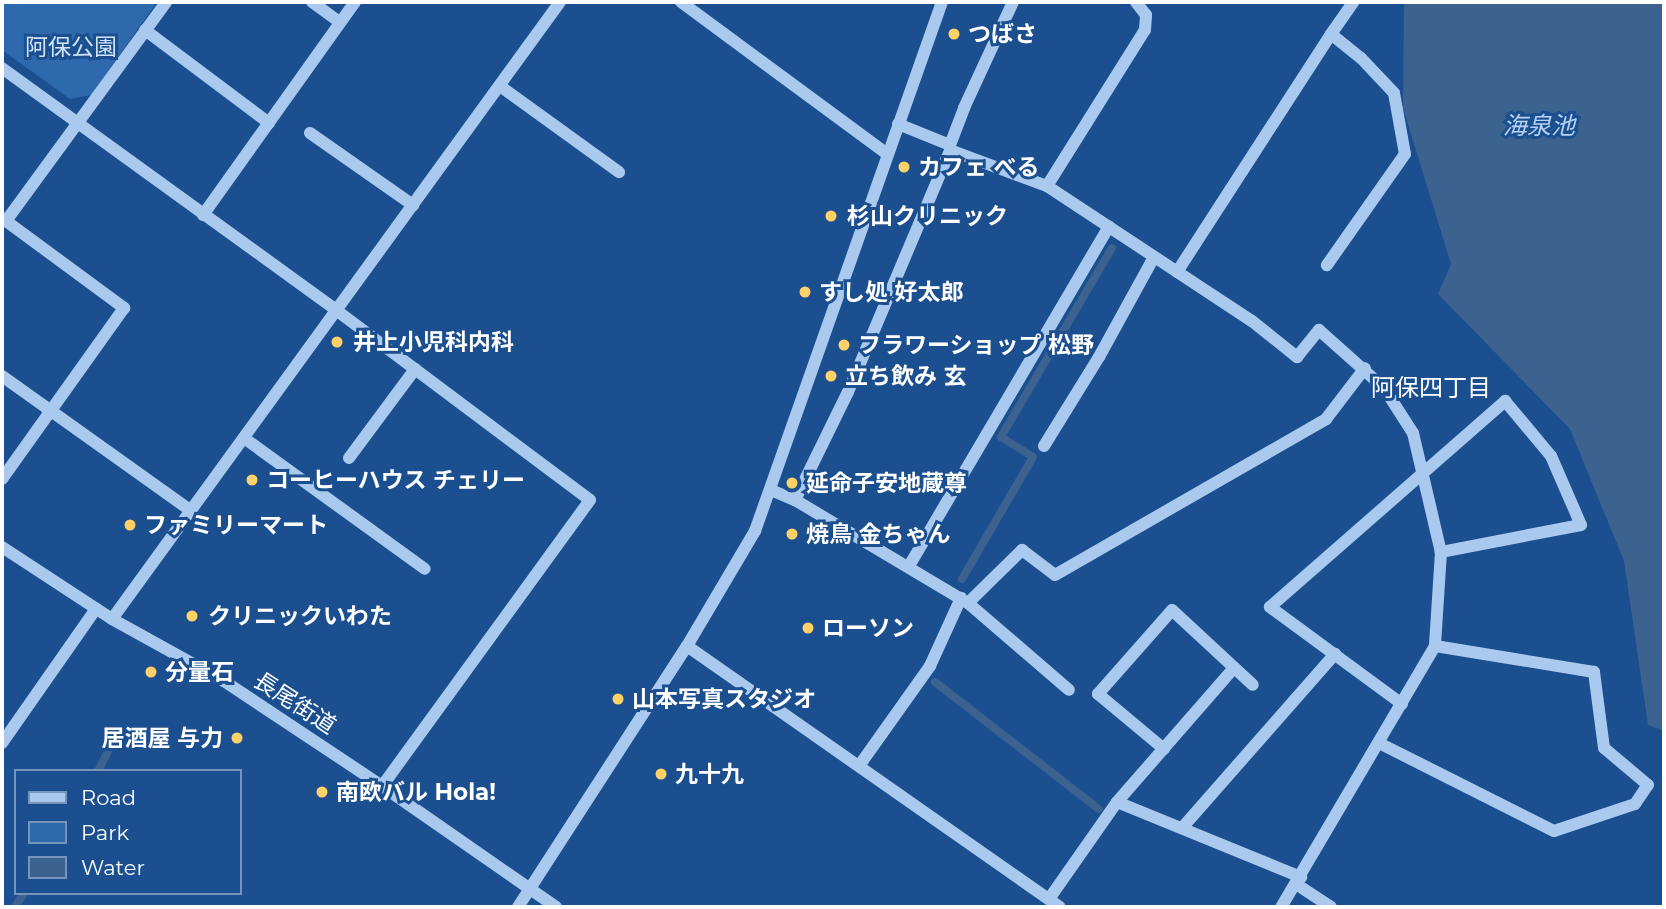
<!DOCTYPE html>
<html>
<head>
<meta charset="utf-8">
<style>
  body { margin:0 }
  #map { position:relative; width:1666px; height:909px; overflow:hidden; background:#1b4f8f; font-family:Montserrat,"Noto Sans JP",sans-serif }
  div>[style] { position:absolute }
  .green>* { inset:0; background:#2e69ad }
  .water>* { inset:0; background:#3c6290 }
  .stream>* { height:8px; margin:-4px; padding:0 4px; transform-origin:4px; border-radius:4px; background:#3c6290 }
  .minor>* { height:12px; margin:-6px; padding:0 6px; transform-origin:6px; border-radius:6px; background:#a9c9ee }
  .dots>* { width:19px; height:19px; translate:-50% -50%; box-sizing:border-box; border:4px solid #1b4f8f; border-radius:50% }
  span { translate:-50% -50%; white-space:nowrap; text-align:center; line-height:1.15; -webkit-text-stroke:6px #1b4f8f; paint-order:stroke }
  .poi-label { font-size:23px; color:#fff; font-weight:700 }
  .left { translate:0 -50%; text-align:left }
  .right { translate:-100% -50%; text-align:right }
  .park-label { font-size:23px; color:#cfe3fa }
  .street-label { font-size:23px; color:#fff }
  .water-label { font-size:24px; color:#b5d3f5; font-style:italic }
  .neighbourhood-label { font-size:24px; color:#fff }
  .frame { position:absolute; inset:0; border:4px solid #fff; pointer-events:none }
  .legend { position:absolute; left:14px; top:769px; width:228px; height:126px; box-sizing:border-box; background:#1b4f8f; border:2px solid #7695bc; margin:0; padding:9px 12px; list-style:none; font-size:21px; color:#fff }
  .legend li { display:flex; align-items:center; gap:14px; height:35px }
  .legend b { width:35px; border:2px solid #7695bc }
</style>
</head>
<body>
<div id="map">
  <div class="green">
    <div style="clip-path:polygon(2px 2px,157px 2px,91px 95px,70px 99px,2px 50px)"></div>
  </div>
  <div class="water">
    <div style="clip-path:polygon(1404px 2px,1664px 2px,1664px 731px,1648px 725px,1624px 561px,1570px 429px,1438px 294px,1451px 264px,1403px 108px)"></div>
  </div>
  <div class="stream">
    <div style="left:962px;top:579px;width:141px;rotate:-59.8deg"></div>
    <div style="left:1033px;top:457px;width:38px;rotate:-148deg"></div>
    <div style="left:1001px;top:437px;width:219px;rotate:-59.6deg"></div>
    <div style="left:935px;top:682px;width:207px;rotate:37.8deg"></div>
    <div style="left:98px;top:771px;width:35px;rotate:-63deg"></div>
    <div style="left:15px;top:907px;width:17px;rotate:-57deg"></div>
  </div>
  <div class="minor">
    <div style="left:312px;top:2px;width:34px;rotate:36deg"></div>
    <div style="left:681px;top:2px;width:256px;rotate:36.4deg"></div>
    <div style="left:145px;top:30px;width:155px;rotate:36.9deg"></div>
    <div style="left:1331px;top:34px;width:39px;rotate:-55deg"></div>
    <div style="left:2px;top:68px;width:412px;rotate:35.9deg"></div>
    <div style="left:336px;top:310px;width:317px;rotate:36.8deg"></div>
    <div style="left:590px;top:500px;width:354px;rotate:126deg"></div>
    <div style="left:500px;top:86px;width:147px;rotate:35.9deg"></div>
    <div style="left:898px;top:124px;width:56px;rotate:22deg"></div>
    <div style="left:950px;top:145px;width:5px;rotate:90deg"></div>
    <div style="left:950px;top:150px;width:103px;rotate:20.4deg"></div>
    <div style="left:1047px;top:186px;width:245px;rotate:33.4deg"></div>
    <div style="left:1252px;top:321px;width:58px;rotate:38.7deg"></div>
    <div style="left:1297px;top:357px;width:35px;rotate:-51deg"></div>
    <div style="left:1319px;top:330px;width:87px;rotate:41.7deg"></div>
    <div style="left:1384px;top:388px;width:54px;rotate:57.2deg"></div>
    <div style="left:1413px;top:433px;width:122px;rotate:76.8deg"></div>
    <div style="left:1441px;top:552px;width:94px;rotate:93.7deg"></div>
    <div style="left:1435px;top:646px;width:303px;rotate:120.5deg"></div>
    <div style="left:310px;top:133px;width:126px;rotate:35deg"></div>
    <div style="left:950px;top:145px;width:40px;rotate:-69deg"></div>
    <div style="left:964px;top:108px;width:117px;rotate:-65.2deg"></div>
    <div style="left:1047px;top:186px;width:184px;rotate:-57.9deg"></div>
    <div style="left:1145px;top:30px;width:15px;rotate:-86deg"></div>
    <div style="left:1146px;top:15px;width:16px;rotate:-128deg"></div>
    <div style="left:203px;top:215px;width:262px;rotate:-54.5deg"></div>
    <div style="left:2px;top:218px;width:152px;rotate:36.4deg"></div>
    <div style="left:124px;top:308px;width:210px;rotate:125.5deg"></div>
    <div style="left:6px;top:221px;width:271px;rotate:-53.8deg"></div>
    <div style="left:1177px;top:272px;width:283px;rotate:-57.1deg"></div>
    <div style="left:1331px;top:34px;width:38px;rotate:39deg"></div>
    <div style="left:1361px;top:58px;width:48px;rotate:46.7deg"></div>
    <div style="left:1394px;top:93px;width:62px;rotate:79.8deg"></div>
    <div style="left:1405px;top:154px;width:136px;rotate:125.1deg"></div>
    <div style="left:2px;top:376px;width:232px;rotate:35.5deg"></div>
    <div style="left:244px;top:438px;width:223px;rotate:35.9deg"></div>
    <div style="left:1044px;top:446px;width:105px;rotate:-58.3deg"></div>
    <div style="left:1099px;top:357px;width:114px;rotate:-61.2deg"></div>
    <div style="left:349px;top:458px;width:111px;rotate:-53.4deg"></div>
    <div style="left:771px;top:490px;width:26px;rotate:23deg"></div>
    <div style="left:795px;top:500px;width:201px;rotate:30.8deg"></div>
    <div style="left:968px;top:603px;width:133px;rotate:40.7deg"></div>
    <div style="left:795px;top:500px;width:120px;rotate:-63.9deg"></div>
    <div style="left:848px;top:392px;width:263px;rotate:-67.1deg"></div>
    <div style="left:2px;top:547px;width:131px;rotate:33.2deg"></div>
    <div style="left:112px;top:619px;width:128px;rotate:29deg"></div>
    <div style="left:224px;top:681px;width:190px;rotate:33.6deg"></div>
    <div style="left:382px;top:786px;width:212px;rotate:34.8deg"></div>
    <div style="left:909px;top:566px;width:394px;rotate:-59.5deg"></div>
    <div style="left:968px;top:603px;width:76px;rotate:-44.5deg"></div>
    <div style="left:1022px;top:550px;width:41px;rotate:37.1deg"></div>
    <div style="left:1055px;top:575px;width:313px;rotate:-29.9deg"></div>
    <div style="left:1326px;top:419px;width:64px;rotate:-52.6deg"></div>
    <div style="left:112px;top:619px;width:762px;rotate:-54.02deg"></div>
    <div style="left:687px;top:646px;width:455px;rotate:35deg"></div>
    <div style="left:1402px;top:704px;width:164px;rotate:-143.7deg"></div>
    <div style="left:1270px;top:607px;width:313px;rotate:-41.2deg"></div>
    <div style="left:1505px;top:401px;width:72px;rotate:50.1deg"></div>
    <div style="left:1551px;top:456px;width:75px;rotate:66.5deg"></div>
    <div style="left:1581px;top:525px;width:143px;rotate:169.1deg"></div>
    <div style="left:2px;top:743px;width:164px;rotate:-55deg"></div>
    <div style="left:1379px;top:743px;width:196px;rotate:26.7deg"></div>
    <div style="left:1554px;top:831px;width:85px;rotate:-18.4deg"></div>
    <div style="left:1635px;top:804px;width:23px;rotate:-56deg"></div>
    <div style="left:1648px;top:785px;width:57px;rotate:-139.9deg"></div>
    <div style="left:1604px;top:748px;width:77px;rotate:-97.5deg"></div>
    <div style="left:1594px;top:672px;width:161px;rotate:-170.7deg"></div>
    <div style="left:1164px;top:749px;width:86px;rotate:-140.2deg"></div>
    <div style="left:1098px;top:694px;width:112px;rotate:-48.6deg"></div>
    <div style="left:1172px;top:610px;width:110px;rotate:42.8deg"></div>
    <div style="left:859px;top:766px;width:123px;rotate:-54.6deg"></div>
    <div style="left:930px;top:666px;width:75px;rotate:-65.5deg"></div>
    <div style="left:1117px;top:802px;width:199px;rotate:22.2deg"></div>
    <div style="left:1182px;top:828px;width:232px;rotate:-48.7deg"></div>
    <div style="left:1296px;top:884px;width:42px;rotate:33.3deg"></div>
    <div style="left:1049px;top:899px;width:118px;rotate:-55deg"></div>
    <div style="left:1117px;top:802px;width:178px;rotate:-48.9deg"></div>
    <div style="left:518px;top:907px;width:311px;rotate:-57.1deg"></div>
    <div style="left:687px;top:646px;width:134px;rotate:-59.4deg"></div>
    <div style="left:755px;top:531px;width:561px;rotate:-70.53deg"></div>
  </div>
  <div class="dots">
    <div style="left:954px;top:34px;background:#ffd166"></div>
    <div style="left:904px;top:167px;background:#ffd166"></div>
    <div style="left:831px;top:216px;background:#ffd166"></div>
    <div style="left:805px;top:292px;background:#ffd166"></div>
    <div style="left:337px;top:342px;background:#ffd166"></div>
    <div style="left:844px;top:345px;background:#ffd166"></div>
    <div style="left:831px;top:376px;background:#ffd166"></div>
    <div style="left:252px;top:480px;background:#ffd166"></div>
    <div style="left:792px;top:483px;background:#ffd166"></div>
    <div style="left:130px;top:525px;background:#ffd166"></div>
    <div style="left:792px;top:534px;background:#ffd166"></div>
    <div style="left:192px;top:616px;background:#ffd166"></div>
    <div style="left:808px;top:628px;background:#ffd166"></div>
    <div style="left:151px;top:672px;background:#ffd166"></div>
    <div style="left:618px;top:699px;background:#ffd166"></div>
    <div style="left:237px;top:738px;background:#ffd166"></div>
    <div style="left:661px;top:774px;background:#ffd166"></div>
    <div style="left:322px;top:792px;background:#ffd166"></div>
  </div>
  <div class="poi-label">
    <span class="left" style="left:968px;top:34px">つばさ</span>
    <span class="left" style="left:918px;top:167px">カフェ べる</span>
    <span class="left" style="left:847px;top:216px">杉山クリニック</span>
    <span class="left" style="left:819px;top:292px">すし処 好太郎</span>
    <span class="left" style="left:353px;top:342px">井上小児科内科</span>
    <span class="left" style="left:858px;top:345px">フラワーショップ 松野</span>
    <span class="left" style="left:845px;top:376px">立ち飲み 玄</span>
    <span class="left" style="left:266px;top:480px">コーヒーハウス チェリー</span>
    <span class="left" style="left:806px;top:483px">延命子安地蔵尊</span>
    <span class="left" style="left:144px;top:525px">ファミリーマート</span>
    <span class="left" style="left:806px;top:534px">焼鳥 金ちゃん</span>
    <span class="left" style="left:208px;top:616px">クリニックいわた</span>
    <span class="left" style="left:822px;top:628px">ローソン</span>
    <span class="left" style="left:165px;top:672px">分量石</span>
    <span class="left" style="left:632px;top:699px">山本写真スタジオ</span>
    <span class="right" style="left:223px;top:738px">居酒屋 与力</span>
    <span class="left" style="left:675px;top:774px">九十九</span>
    <span class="left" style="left:336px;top:792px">南欧バル Hola!</span>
  </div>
  <div class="park-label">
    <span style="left:71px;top:47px">阿保公園</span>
  </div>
  <div class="street-label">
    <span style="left:295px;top:703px;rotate:33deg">長尾街道</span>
  </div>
  <div class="water-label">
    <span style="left:1539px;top:126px">海泉池</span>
  </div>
  <div class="neighbourhood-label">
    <span style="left:1431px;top:388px">阿保四丁目</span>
  </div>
  <div class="frame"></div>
  <ul class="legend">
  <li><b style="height:9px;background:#a9c9ee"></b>Road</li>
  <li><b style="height:19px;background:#2e69ad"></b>Park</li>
  <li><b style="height:19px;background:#3c6290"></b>Water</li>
  </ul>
</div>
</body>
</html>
